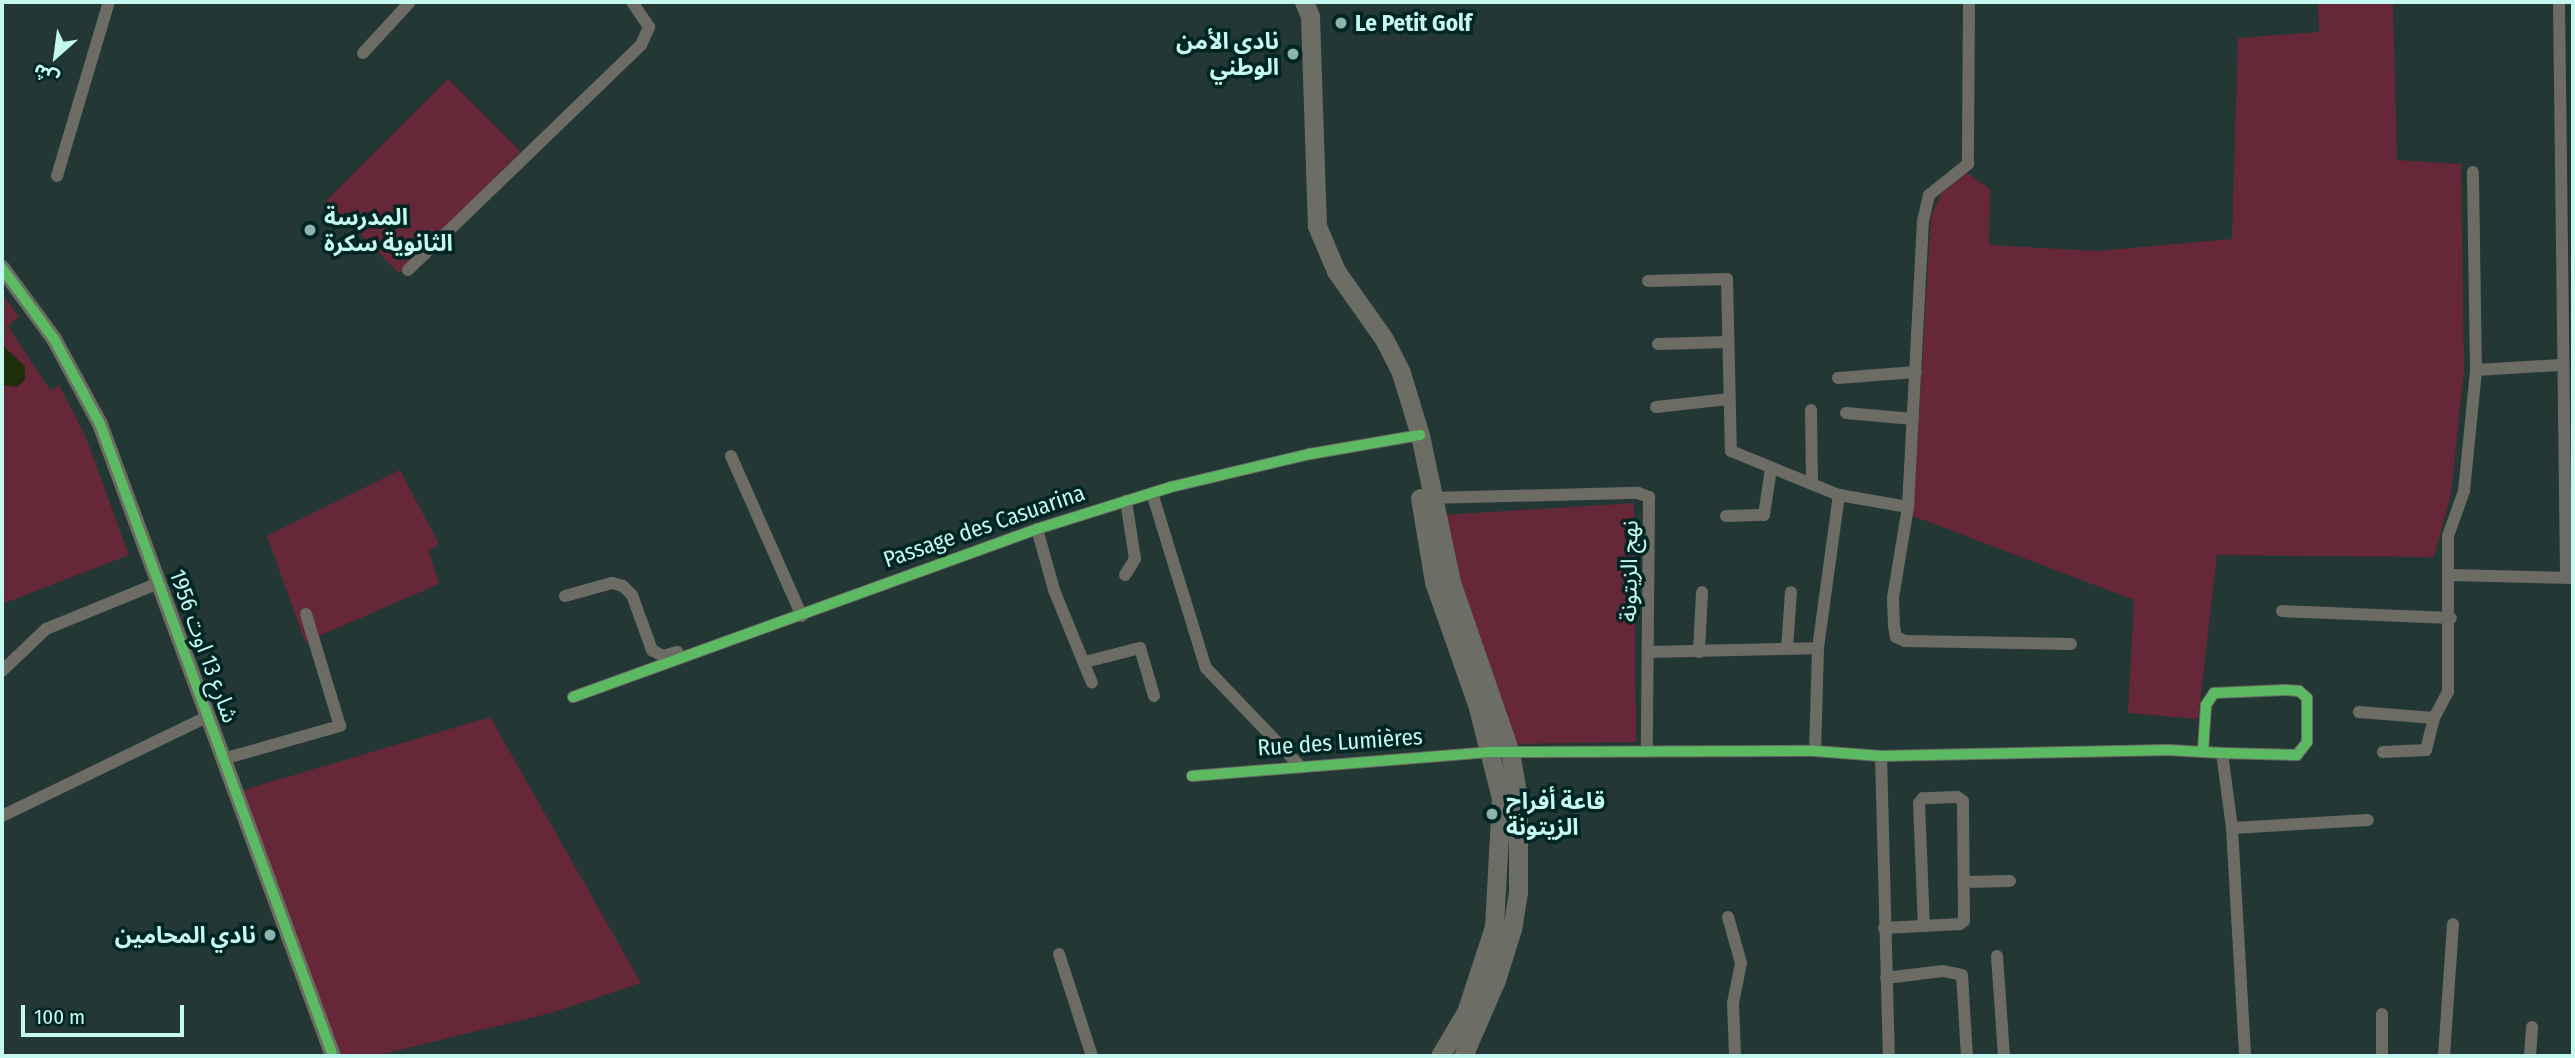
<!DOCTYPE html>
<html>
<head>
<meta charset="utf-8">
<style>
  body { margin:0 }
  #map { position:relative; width:2575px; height:1058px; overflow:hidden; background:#233735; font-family:"Fira Sans Condensed","Noto Sans Arabic",sans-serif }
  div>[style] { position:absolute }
  .green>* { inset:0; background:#662739; transform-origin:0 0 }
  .water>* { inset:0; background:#1f2e08 }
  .minor>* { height:12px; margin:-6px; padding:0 6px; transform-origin:6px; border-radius:6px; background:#6c6b64 }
  .tertiary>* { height:16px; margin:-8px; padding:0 8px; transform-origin:8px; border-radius:8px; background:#6c6b64 }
  .secondary>* { height:19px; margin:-9.5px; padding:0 9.5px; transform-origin:9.5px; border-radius:9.5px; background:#6c6d65 }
  .cycleway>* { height:10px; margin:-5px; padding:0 5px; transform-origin:5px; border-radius:5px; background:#5cba63 }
  .dots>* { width:19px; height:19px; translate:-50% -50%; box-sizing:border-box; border:4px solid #002522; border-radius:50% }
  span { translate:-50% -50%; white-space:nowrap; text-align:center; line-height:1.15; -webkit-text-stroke:7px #002522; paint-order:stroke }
  .poi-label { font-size:23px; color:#c5f8f1; font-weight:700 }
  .left { translate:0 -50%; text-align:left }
  .right { translate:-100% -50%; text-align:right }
  .street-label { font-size:23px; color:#c5f8f1 }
  .frame { position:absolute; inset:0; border:4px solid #c5f8f1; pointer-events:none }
  .north { position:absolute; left:21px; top:21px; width:70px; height:70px; -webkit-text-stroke:5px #002522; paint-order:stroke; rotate:208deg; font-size:19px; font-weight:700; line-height:28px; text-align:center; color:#c5f8f1 }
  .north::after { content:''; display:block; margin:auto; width:24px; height:32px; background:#c5f8f1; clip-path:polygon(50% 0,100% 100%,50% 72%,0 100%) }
  .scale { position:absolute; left:21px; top:1005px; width:163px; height:32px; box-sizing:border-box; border:4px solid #c5f8f1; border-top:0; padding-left:9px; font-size:21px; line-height:24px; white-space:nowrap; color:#c5f8f1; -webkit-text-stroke:5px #002522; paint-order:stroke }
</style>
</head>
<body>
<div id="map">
  <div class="green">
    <div style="clip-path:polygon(2309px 2px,2393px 2px,2397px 160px,2461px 164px,2464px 369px,2451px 494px,2434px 557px,2217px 555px,2198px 719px,2128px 713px,2134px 600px,1913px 516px,1931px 216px,1941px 194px,1967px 173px,1990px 189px,1989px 245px,2097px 251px,2232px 239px,2238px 38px,2319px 32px,2318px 4px)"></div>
    <div style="left:448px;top:79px;width:103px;height:172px;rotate:45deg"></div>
    <div style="clip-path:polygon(2px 294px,19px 316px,8px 326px,50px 390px,59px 385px,85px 435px,129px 555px,2px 604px)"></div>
    <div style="clip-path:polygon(400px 470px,439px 544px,429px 551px,439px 584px,305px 642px,267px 536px)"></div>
    <div style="clip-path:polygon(1634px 503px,1636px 742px,1515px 744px,1462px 602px,1442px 515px)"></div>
    <div style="clip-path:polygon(490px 717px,641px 983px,551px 1013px,375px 1056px,338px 1056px,240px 791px)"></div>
  </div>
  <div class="water">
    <div style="clip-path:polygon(2px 345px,25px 366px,25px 380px,17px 387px,2px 385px)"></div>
  </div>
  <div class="minor">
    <div style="left:1969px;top:2px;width:162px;rotate:90.4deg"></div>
    <div style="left:1968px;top:164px;width:50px;rotate:141.5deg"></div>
    <div style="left:1929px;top:195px;width:27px;rotate:103deg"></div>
    <div style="left:1923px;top:221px;width:286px;rotate:93deg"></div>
    <div style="left:1908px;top:507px;width:92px;rotate:99.4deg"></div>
    <div style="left:1893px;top:598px;width:28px;rotate:88deg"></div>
    <div style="left:1894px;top:626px;width:11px;rotate:80deg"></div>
    <div style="left:1896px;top:637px;width:10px;rotate:24deg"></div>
    <div style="left:1905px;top:641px;width:166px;rotate:1deg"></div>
    <div style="left:2559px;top:2px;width:576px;rotate:89.3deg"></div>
    <div style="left:363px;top:53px;width:69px;rotate:-47.3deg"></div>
    <div style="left:57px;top:176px;width:182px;rotate:-73.4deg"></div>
    <div style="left:408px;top:270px;width:324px;rotate:-44deg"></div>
    <div style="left:641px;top:45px;width:20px;rotate:-66deg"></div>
    <div style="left:649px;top:27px;width:30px;rotate:-124deg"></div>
    <div style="left:1648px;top:281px;width:79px;rotate:-1.5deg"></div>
    <div style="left:1727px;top:279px;width:172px;rotate:88.7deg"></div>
    <div style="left:1731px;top:451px;width:117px;rotate:22.2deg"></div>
    <div style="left:1839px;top:495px;width:70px;rotate:9.9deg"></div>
    <div style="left:1658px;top:344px;width:70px;rotate:-1.6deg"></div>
    <div style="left:2476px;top:370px;width:85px;rotate:-3.4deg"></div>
    <div style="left:1838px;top:378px;width:78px;rotate:-4.4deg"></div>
    <div style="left:1656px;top:407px;width:72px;rotate:-6.3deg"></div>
    <div style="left:1811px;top:410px;width:74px;rotate:89.2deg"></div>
    <div style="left:1846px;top:413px;width:67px;rotate:5.1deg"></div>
    <div style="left:731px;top:456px;width:175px;rotate:66.1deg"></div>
    <div style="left:1152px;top:493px;width:183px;rotate:72.9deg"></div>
    <div style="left:1206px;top:668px;width:134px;rotate:46.2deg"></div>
    <div style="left:1428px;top:498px;width:210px;rotate:-1.4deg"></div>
    <div style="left:1638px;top:493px;width:12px;rotate:20deg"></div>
    <div style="left:1649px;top:497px;width:253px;rotate:90.5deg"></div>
    <div style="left:1726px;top:516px;width:38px;rotate:-2deg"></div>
    <div style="left:1764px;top:515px;width:48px;rotate:-81.5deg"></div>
    <div style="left:1037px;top:529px;width:63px;rotate:74.4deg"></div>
    <div style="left:1054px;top:590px;width:100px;rotate:67.8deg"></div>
    <div style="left:1125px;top:575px;width:19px;rotate:-58deg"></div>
    <div style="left:1135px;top:559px;width:59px;rotate:-98.8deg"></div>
    <div style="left:2450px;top:575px;width:122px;rotate:1.4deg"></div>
    <div style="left:565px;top:596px;width:49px;rotate:-15.5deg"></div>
    <div style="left:612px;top:583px;width:11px;rotate:15deg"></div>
    <div style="left:623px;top:586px;width:13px;rotate:45deg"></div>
    <div style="left:632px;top:595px;width:59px;rotate:70deg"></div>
    <div style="left:652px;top:650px;width:13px;rotate:29deg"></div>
    <div style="left:663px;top:656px;width:15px;rotate:-16deg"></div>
    <div style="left:2282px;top:611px;width:169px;rotate:2.4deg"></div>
    <div style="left:1787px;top:649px;width:57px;rotate:-86deg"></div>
    <div style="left:1648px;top:652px;width:170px;rotate:-1.3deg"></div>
    <div style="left:1699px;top:652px;width:60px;rotate:-87.1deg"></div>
    <div style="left:1085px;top:662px;width:57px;rotate:-14.3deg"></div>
    <div style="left:1140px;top:648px;width:50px;rotate:73.7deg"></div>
    <div style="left:2px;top:671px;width:61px;rotate:-43.7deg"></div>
    <div style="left:46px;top:629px;width:122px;rotate:-22.2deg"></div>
    <div style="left:573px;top:697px;width:493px;rotate:-19.9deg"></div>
    <div style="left:1037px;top:529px;width:140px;rotate:-17.4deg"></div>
    <div style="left:1171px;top:487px;width:143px;rotate:-13.4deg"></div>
    <div style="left:1310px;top:454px;width:112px;rotate:-9.8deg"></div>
    <div style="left:2359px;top:712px;width:75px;rotate:4.6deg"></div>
    <div style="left:1815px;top:751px;width:103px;rotate:-88.3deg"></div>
    <div style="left:1818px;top:648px;width:154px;rotate:-82.2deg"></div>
    <div style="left:2383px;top:752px;width:43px;rotate:-2.7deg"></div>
    <div style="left:2426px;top:750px;width:33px;rotate:-76deg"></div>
    <div style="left:2434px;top:718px;width:30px;rotate:-62deg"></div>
    <div style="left:2448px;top:692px;width:156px;rotate:-90deg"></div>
    <div style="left:2448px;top:536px;width:48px;rotate:-70.4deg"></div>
    <div style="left:2464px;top:491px;width:122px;rotate:-84.3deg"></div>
    <div style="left:2476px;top:370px;width:198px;rotate:-90.9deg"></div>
    <div style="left:2222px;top:753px;width:76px;rotate:82.4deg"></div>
    <div style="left:2232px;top:828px;width:228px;rotate:86.7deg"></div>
    <div style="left:1881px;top:756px;width:300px;rotate:88.5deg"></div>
    <div style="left:223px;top:759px;width:122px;rotate:-15.8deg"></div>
    <div style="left:340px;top:726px;width:117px;rotate:-106.9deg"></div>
    <div style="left:1192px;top:776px;width:301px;rotate:-4.6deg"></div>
    <div style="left:1492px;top:752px;width:323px;rotate:-0.2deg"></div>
    <div style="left:1815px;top:751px;width:66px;rotate:4.3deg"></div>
    <div style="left:1881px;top:756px;width:287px;rotate:-1.2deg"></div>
    <div style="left:2168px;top:750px;width:54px;rotate:3.2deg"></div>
    <div style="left:2222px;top:753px;width:75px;rotate:1.5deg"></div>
    <div style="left:2297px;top:755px;width:16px;rotate:-52deg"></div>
    <div style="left:2307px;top:742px;width:44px;rotate:-90deg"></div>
    <div style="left:2307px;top:698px;width:11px;rotate:-139deg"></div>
    <div style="left:2299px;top:691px;width:14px;rotate:-176deg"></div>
    <div style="left:2285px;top:690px;width:71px;rotate:177.6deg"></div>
    <div style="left:2214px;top:693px;width:14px;rotate:124deg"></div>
    <div style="left:2206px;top:705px;width:47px;rotate:93.7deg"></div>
    <div style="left:2px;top:816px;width:228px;rotate:-25.8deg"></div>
    <div style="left:2232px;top:828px;width:136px;rotate:-3.4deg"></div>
    <div style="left:1965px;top:882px;width:45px;rotate:-1.3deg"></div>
    <div style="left:1728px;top:917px;width:48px;rotate:74.2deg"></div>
    <div style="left:1741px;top:963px;width:41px;rotate:101.3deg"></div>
    <div style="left:1733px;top:1003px;width:53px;rotate:87.8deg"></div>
    <div style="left:1884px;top:928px;width:76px;rotate:-3deg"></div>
    <div style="left:1960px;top:924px;width:5px;rotate:-37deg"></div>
    <div style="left:1964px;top:921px;width:120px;rotate:-90.5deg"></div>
    <div style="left:1963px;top:801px;width:7px;rotate:-146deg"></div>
    <div style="left:1957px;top:797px;width:34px;rotate:178deg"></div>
    <div style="left:1923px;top:798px;width:6px;rotate:129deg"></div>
    <div style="left:1919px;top:803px;width:123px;rotate:87.7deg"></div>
    <div style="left:1059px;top:954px;width:107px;rotate:72.1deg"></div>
    <div style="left:1997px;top:956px;width:100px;rotate:86deg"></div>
    <div style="left:1886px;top:978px;width:57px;rotate:-7deg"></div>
    <div style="left:1943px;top:971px;width:19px;rotate:12deg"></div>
    <div style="left:1962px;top:975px;width:81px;rotate:86.5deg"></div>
    <div style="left:2382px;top:1056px;width:42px;rotate:-90deg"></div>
    <div style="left:2444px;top:1056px;width:132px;rotate:-86.1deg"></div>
    <div style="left:2530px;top:1056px;width:29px;rotate:-86deg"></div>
  </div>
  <div class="tertiary">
    <div style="left:2px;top:268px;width:88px;rotate:53.8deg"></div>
    <div style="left:54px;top:339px;width:97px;rotate:61.6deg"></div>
    <div style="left:100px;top:424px;width:674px;rotate:69.76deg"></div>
  </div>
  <div class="secondary">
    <div style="left:1304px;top:2px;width:15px;rotate:67deg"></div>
    <div style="left:1310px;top:16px;width:210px;rotate:88.1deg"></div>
    <div style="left:1317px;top:226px;width:49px;rotate:67.1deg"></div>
    <div style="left:1336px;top:271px;width:83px;rotate:54.8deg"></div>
    <div style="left:1384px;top:339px;width:38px;rotate:63deg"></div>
    <div style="left:1401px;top:373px;width:65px;rotate:73deg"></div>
    <div style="left:1420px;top:435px;width:150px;rotate:78.1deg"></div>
    <div style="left:1451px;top:582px;width:180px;rotate:70.9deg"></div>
    <div style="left:1510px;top:752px;width:47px;rotate:80.1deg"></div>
    <div style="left:1518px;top:798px;width:94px;rotate:90deg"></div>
    <div style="left:1518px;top:892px;width:37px;rotate:99deg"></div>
    <div style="left:1512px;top:929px;width:53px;rotate:107.4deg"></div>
    <div style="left:1496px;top:980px;width:83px;rotate:113.5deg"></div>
    <div style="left:1420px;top:498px;width:85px;rotate:80.5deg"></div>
    <div style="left:1434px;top:582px;width:129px;rotate:70.6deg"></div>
    <div style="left:1477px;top:704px;width:97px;rotate:75.7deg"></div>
    <div style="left:1501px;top:798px;width:129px;rotate:93.1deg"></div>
    <div style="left:1494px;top:927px;width:89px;rotate:108.2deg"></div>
    <div style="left:1466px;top:1012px;width:51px;rotate:120.6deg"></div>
  </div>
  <div class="cycleway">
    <div style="left:2px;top:268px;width:88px;rotate:53.8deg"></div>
    <div style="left:54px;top:339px;width:97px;rotate:61.6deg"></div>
    <div style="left:100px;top:424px;width:674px;rotate:69.76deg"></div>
    <div style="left:573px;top:697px;width:493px;rotate:-19.9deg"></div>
    <div style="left:1037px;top:529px;width:140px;rotate:-17.4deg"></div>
    <div style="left:1171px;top:487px;width:143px;rotate:-13.4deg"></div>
    <div style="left:1310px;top:454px;width:112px;rotate:-9.8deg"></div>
    <div style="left:1192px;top:776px;width:301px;rotate:-4.6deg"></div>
    <div style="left:1492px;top:752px;width:323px;rotate:-0.2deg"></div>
    <div style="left:1815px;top:751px;width:66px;rotate:4.3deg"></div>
    <div style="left:1881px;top:756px;width:287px;rotate:-1.2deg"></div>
    <div style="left:2168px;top:750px;width:54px;rotate:3.2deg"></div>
    <div style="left:2222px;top:753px;width:75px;rotate:1.5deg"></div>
    <div style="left:2297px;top:755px;width:16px;rotate:-52deg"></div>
    <div style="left:2307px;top:742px;width:44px;rotate:-90deg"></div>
    <div style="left:2307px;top:698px;width:11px;rotate:-139deg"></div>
    <div style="left:2299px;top:691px;width:14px;rotate:-176deg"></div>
    <div style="left:2285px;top:690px;width:71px;rotate:177.6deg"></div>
    <div style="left:2214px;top:693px;width:14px;rotate:124deg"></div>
    <div style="left:2206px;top:705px;width:47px;rotate:93.7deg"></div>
  </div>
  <div class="dots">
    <div style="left:1341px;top:23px;background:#8cb4af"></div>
    <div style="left:1293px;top:54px;background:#8cb4af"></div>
    <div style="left:310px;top:230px;background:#8cb4af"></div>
    <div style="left:1492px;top:814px;background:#8cb4af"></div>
    <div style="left:270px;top:935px;background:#8cb4af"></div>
  </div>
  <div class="poi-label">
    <span class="left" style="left:1355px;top:23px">Le Petit Golf</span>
    <span class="right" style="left:1279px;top:54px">نادي الأمن<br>الوطني</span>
    <span class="left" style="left:324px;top:230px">المدرسة<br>الثانوية سكرة</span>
    <span class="left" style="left:1506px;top:814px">قاعة أفراح<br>الزيتونة</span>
    <span class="right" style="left:256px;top:935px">نادي المحامين</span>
  </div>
  <div class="street-label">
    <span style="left:984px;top:526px;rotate:-19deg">Passage des Casuarina</span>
    <span style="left:1629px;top:571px;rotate:-89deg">نهج الزيتونة</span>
    <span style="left:204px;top:646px;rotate:70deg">شارع 13 اوت 1956</span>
    <span style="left:1340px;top:742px;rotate:-4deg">Rue des Lumières</span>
  </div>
  <div class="frame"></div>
  <div class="north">ش</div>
  <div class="scale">100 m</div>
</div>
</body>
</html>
